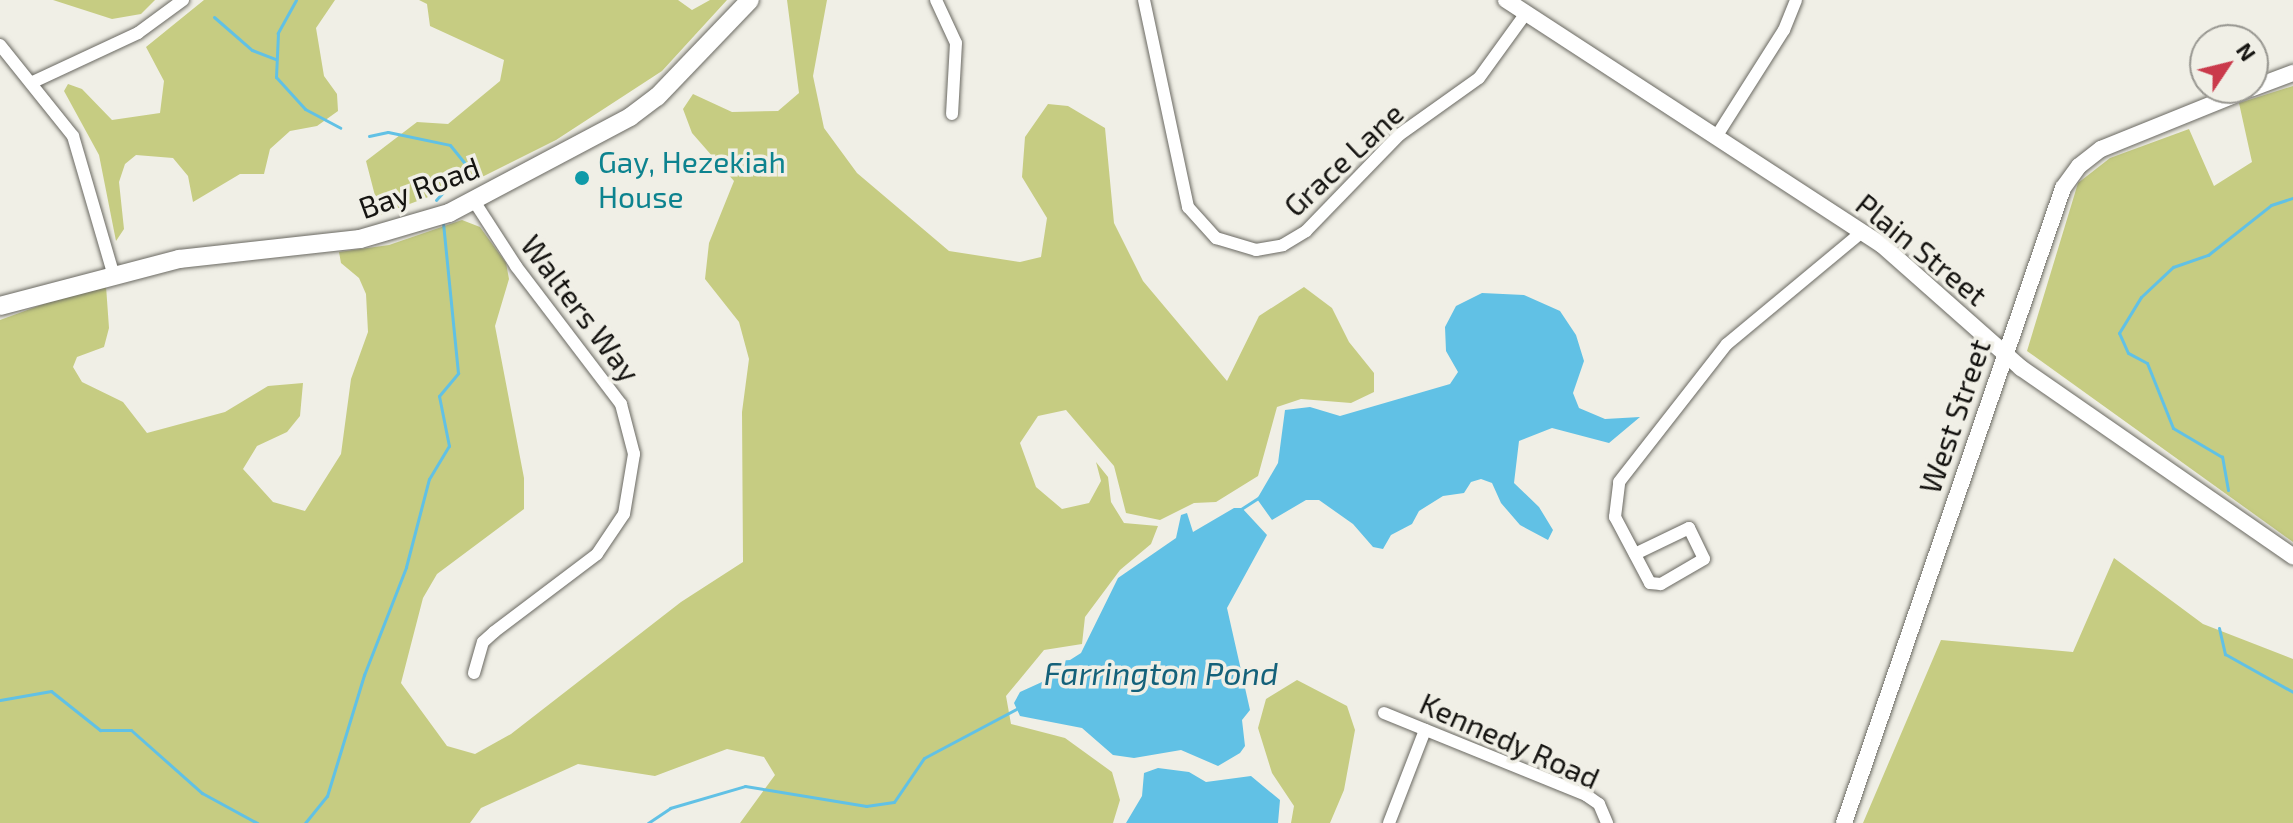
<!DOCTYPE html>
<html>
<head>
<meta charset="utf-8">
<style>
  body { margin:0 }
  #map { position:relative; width:2293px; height:823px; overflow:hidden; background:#f0efe6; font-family:"Exo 2",sans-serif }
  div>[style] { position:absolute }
  .green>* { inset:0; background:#c6cc82 }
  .water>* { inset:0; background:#61c1e5 }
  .stream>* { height:3px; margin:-1.5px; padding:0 1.5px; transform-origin:1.5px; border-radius:1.5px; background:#61c1e5 }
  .roads { filter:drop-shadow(0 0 2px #6a6962) drop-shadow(0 0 2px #6a6962) }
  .minor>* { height:12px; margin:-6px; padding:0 6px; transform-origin:6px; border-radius:6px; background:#fff }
  .tertiary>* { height:16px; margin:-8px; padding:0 8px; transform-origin:8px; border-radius:8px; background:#fff }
  .secondary>* { height:18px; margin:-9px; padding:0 9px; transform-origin:9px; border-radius:9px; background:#fff }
  .dots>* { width:22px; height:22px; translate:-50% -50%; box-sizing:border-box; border:4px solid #f0efe6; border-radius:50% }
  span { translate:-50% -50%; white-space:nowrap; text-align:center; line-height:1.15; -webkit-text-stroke:7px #f0efe6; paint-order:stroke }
  .street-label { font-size:30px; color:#151411 }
  .culture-label { font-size:30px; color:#0d838f }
  .left { translate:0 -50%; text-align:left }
  .water-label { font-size:32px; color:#14617a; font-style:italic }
  .north { position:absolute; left:2189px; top:24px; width:80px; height:80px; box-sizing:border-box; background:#f0efe6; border:2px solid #989791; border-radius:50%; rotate:55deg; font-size:22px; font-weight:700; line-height:32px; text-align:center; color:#151411 }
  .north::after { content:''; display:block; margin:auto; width:28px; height:36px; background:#ca3a4b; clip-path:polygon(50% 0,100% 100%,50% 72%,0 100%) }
</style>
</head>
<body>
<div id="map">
  <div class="green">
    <div style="clip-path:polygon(53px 0,155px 0,141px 14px,112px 19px)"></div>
    <div style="clip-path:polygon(204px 0,335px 0,316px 28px,324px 76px,337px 94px,338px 111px,317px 126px,290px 131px,270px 149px,264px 174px,240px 174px,193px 202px,188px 176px,173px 158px,136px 155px,125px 164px,119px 182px,124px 229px,116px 241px,99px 155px,64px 91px,68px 84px,82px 89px,112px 120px,160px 113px,164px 81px,146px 47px)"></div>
    <div style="clip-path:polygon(419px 0,678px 0,692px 10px,710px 0,727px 0,662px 71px,556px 140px,482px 177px,380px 215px,366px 161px,417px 122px,448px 124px,500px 81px,504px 60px,430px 26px,427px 4px)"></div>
    <div style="clip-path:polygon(787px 0,827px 0,813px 76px,824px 128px,857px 173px,949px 251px,1020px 262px,1041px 257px,1047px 218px,1022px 177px,1025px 137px,1048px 104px,1068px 106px,1105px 128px,1114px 223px,1143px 281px,1227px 381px,1259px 316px,1304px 287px,1332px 308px,1349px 342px,1374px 373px,1374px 392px,1351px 403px,1301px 399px,1277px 407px,1258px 476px,1216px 502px,1194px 503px,1160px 520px,1126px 513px,1114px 466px,1066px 410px,1038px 416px,1020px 443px,1036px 487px,1062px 509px,1089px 503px,1101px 481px,1096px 462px,1108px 477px,1111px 502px,1124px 523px,1158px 526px,1151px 544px,1120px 570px,1085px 617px,1082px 644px,1044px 650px,1006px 696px,1011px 724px,1065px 738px,1112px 772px,1120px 800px,1113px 823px,740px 823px,775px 775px,764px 757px,727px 749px,655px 776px,578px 764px,481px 808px,470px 823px,0 823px,0 320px,93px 286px,106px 286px,109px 328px,104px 347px,77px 357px,73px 367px,82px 382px,123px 402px,147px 433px,225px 412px,268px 386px,303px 383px,300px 416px,287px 432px,257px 446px,243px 469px,273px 502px,305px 511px,341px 454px,351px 379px,368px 332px,366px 294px,359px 278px,341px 263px,339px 252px,389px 245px,462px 220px,480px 227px,506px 263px,509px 279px,495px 326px,524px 478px,524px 509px,437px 574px,423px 598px,401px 683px,447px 746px,475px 754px,511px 734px,681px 602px,743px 562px,742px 412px,749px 359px,739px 322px,705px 279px,709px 243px,734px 181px,692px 133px,683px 109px,693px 94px,732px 112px,778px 111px,799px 93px)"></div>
    <div style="clip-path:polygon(2293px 86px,2293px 542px,2027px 351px,2078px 183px,2110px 158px,2189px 129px,2214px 186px,2252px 162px,2239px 103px)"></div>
    <div style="clip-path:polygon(2114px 558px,2203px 624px,2293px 659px,2293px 823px,1863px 823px,1941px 640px,2073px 652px)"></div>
    <div style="clip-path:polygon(1297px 680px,1347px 706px,1355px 730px,1344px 790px,1330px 823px,1291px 823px,1294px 806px,1272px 773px,1258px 728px,1266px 699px)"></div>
  </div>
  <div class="water">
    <div style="clip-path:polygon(1482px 293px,1524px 295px,1560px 311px,1576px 335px,1584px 361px,1573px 393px,1579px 408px,1605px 419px,1640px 417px,1609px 443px,1552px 428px,1519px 441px,1514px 483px,1539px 507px,1553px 530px,1548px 540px,1520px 525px,1501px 503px,1492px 483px,1481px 479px,1471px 482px,1464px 493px,1443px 496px,1419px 511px,1412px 524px,1391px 535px,1383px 549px,1373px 547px,1353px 524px,1319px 500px,1306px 500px,1272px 520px,1257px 499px,1278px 463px,1285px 410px,1310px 407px,1340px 416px,1450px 384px,1458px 372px,1446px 351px,1445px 327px,1456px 306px)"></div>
    <div style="clip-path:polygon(1234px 508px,1242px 508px,1267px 535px,1227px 608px,1250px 710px,1242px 720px,1245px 746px,1240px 753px,1218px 766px,1181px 750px,1134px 758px,1113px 755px,1082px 728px,1020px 716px,1014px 703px,1020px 692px,1042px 682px,1056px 661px,1070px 660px,1081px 653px,1118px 578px,1176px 538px,1181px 515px,1187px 513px,1193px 532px)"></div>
    <div style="clip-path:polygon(1158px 768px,1189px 772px,1206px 782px,1251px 776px,1280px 800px,1278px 823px,1126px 823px,1142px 796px,1144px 773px)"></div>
  </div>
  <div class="stream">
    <div style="left:296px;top:0;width:38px;rotate:119deg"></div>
    <div style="left:278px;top:33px;width:44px;rotate:92.6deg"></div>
    <div style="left:276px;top:77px;width:43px;rotate:47.8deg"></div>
    <div style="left:305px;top:109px;width:40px;rotate:28deg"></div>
    <div style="left:214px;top:17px;width:50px;rotate:41deg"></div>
    <div style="left:252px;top:50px;width:26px;rotate:21deg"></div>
    <div style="left:369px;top:136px;width:19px;rotate:-12deg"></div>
    <div style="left:388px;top:132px;width:63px;rotate:11.8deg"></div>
    <div style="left:450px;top:145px;width:27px;rotate:51deg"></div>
    <div style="left:467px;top:166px;width:46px;rotate:132.4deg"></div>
    <div style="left:2228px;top:490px;width:34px;rotate:-100deg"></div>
    <div style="left:2222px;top:457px;width:57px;rotate:-149.4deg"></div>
    <div style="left:2173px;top:428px;width:70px;rotate:-111.8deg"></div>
    <div style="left:2147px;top:363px;width:21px;rotate:-152deg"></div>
    <div style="left:2128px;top:353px;width:22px;rotate:-114deg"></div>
    <div style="left:2119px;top:333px;width:42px;rotate:-58.6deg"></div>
    <div style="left:2141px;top:297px;width:44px;rotate:-43.2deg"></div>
    <div style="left:2173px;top:267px;width:37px;rotate:-19deg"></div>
    <div style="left:2208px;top:255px;width:80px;rotate:-38.4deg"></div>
    <div style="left:2271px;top:205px;width:23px;rotate:-18deg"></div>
    <div style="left:1241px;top:509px;width:24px;rotate:-33deg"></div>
    <div style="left:2219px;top:628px;width:27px;rotate:77deg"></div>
    <div style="left:2225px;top:654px;width:78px;rotate:29.2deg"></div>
    <div style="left:0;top:700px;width:52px;rotate:-10deg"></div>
    <div style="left:51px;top:691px;width:63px;rotate:38.5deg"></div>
    <div style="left:100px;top:730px;width:31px"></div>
    <div style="left:131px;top:730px;width:95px;rotate:41.6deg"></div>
    <div style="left:202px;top:793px;width:63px;rotate:28.6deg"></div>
    <div style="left:305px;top:823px;width:35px;rotate:-51deg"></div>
    <div style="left:327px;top:796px;width:127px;rotate:-73deg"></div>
    <div style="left:364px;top:675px;width:116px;rotate:-68.7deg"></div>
    <div style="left:406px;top:567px;width:91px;rotate:-75.4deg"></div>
    <div style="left:429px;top:479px;width:39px;rotate:-59deg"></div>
    <div style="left:449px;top:446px;width:51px;rotate:-101.3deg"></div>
    <div style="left:439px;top:396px;width:30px;rotate:-50deg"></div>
    <div style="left:458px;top:373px;width:152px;rotate:-95.7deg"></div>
    <div style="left:648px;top:823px;width:27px;rotate:-34deg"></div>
    <div style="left:670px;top:808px;width:78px;rotate:-16.3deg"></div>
    <div style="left:745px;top:786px;width:123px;rotate:9.4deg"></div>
    <div style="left:866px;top:806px;width:28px;rotate:-8deg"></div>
    <div style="left:894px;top:802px;width:53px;rotate:-55.7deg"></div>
    <div style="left:924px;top:758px;width:106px;rotate:-28deg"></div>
  </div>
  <div class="roads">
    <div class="minor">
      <div style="left:936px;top:0;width:47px;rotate:65.1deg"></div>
      <div style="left:956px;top:43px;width:71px;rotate:93.2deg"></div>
      <div style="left:1144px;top:0;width:212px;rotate:78deg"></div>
      <div style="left:1188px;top:207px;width:42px;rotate:47.9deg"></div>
      <div style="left:1216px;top:238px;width:42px;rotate:16.7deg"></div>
      <div style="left:1256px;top:250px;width:27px;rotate:-10deg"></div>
      <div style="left:1283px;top:245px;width:27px;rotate:-31deg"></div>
      <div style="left:1306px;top:231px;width:134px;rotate:-45.9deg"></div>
      <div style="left:1399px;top:135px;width:98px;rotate:-35.5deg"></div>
      <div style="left:1479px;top:78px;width:80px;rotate:-54.1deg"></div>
      <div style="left:0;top:45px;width:117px;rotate:51.3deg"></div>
      <div style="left:73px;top:136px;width:143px;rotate:73.7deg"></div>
      <div style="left:33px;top:82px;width:116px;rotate:-25deg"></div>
      <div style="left:138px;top:33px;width:56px;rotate:-36.3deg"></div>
      <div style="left:1716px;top:137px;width:127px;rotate:-57.6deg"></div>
      <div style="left:1784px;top:30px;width:32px;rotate:-68deg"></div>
      <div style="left:1635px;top:554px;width:60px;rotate:-25.7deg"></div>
      <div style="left:1689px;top:528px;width:34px;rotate:64deg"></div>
      <div style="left:1704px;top:559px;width:50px;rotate:149.8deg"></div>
      <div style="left:1661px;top:584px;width:11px;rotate:-175deg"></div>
      <div style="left:1650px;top:583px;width:75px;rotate:-117.9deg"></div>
      <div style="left:1615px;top:517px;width:35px;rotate:-83deg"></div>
      <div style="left:1619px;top:482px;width:175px;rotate:-52deg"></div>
      <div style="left:1727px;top:344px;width:175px;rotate:-39.7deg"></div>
      <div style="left:474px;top:673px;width:32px;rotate:-74deg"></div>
      <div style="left:483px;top:642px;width:15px;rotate:-42deg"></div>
      <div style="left:494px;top:632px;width:129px;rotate:-37.1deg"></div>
      <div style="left:597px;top:554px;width:48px;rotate:-56deg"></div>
      <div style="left:624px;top:514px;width:61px;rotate:-80.5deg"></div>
      <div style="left:634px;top:454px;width:52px;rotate:-104.6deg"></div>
      <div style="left:621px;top:404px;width:173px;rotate:-127.3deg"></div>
      <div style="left:516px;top:266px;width:77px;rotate:-122.9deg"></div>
      <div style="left:1384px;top:713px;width:218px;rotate:22.1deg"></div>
      <div style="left:1586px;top:795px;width:16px;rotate:35deg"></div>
      <div style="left:1599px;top:804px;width:21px;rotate:67deg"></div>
      <div style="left:1389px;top:823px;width:100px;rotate:-68.8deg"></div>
    </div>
    <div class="tertiary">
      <div style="left:1506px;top:0;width:449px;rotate:33.1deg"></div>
      <div style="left:1882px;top:245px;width:186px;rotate:41.5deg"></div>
      <div style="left:2021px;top:368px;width:331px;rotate:34.7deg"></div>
      <div style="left:2253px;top:88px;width:43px;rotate:-20.6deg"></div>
      <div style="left:1844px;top:823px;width:672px;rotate:-70.97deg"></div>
      <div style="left:2063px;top:188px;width:27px;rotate:-54deg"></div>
      <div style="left:2079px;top:166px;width:28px;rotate:-38deg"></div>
      <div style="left:2101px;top:149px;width:163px;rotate:-22deg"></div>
    </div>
    <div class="secondary">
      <div style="left:0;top:306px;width:185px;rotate:-14.7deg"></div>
      <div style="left:179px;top:259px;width:182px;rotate:-6.3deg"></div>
      <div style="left:360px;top:239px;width:93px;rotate:-16.3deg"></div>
      <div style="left:449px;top:213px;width:205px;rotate:-27.9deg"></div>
      <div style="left:630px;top:117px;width:34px;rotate:-37deg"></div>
      <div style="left:657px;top:97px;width:134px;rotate:-46.2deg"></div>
    </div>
  </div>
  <div class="dots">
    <div style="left:582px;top:178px;background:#0f9aa8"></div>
  </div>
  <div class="street-label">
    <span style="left:1343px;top:159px;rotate:-43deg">Grace Lane</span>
    <span style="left:419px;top:187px;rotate:-20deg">Bay Road</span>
    <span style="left:1922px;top:249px;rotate:39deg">Plain Street</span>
    <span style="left:581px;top:308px;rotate:53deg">Walters Way</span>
    <span style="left:1954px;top:416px;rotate:-71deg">West Street</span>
    <span style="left:1510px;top:740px;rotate:24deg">Kennedy Road</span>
  </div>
  <div class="culture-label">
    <span class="left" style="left:598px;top:178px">Gay, Hezekiah<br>House</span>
  </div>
  <div class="water-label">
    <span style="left:1161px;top:672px">Farrington Pond</span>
  </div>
  <div class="north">N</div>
</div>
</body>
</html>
